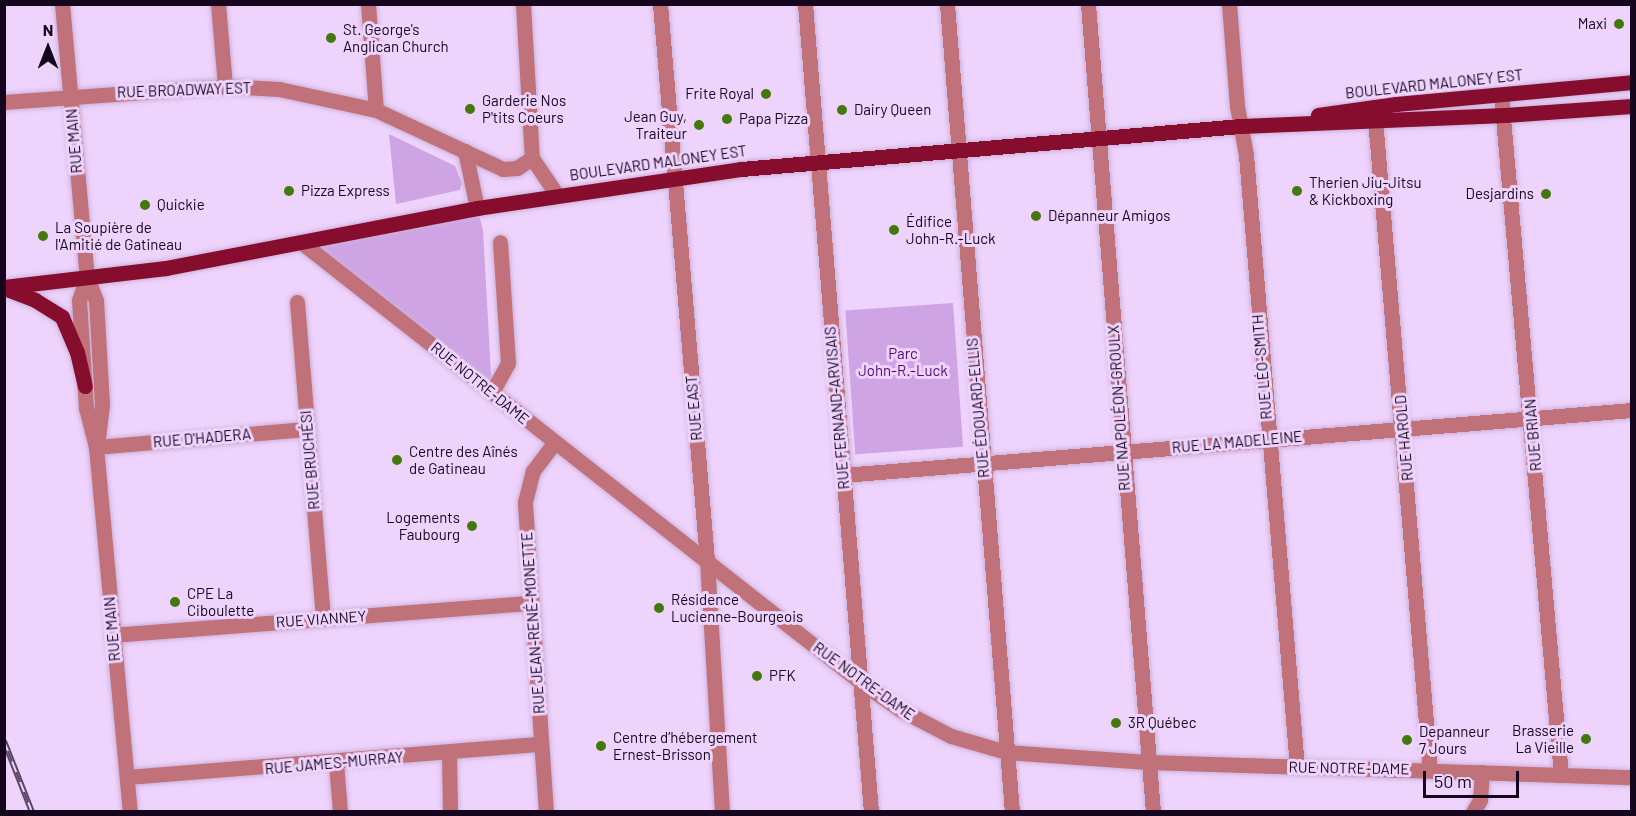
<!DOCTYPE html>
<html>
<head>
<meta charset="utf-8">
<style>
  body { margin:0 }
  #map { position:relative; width:1636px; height:816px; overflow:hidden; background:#eed3fd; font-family:Barlow,sans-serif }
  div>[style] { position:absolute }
  .green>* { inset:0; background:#cfa4e5; transform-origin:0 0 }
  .roads { filter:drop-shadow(0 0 2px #cbb2d9) drop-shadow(0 0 2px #cbb2d9) }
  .minor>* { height:15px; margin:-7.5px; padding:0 7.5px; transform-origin:7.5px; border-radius:7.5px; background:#c07179 }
  .major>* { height:15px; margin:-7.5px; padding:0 7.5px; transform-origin:7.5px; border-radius:7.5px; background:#870d2e }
  .rail>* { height:6px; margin-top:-3px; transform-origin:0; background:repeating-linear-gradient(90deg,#eed3fd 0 11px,#5a4764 0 22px); box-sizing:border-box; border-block:2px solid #5a4764 }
  .dots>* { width:16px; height:16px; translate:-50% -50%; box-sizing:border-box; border:3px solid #eed3fd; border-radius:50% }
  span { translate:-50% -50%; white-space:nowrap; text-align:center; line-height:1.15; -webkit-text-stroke:6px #eed3fd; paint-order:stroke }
  .poi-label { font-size:15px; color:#15051d }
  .right { translate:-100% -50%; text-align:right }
  .left { translate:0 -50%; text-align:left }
  .street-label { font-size:15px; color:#15051d }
  .park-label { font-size:15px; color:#540d6e }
  .frame { position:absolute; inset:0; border:6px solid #15051d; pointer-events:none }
  .north { position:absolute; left:18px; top:18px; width:60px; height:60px; -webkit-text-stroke:4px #eed3fd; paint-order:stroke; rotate:0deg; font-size:16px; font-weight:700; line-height:24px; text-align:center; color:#15051d }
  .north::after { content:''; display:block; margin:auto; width:21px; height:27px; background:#15051d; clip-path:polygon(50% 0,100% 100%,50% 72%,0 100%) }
  .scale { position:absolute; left:1423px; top:771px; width:96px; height:27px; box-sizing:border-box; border:3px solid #15051d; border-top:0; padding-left:8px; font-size:18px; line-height:21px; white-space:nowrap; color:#15051d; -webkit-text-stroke:4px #eed3fd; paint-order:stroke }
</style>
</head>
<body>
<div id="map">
  <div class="green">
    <div style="clip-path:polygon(389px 134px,455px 166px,462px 183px,460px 190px,396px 204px)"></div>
    <div style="clip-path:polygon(477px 208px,483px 230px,492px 392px,301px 242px)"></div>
    <div style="left:953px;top:303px;width:144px;height:108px;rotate:86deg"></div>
  </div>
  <div class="roads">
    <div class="minor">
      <div style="left:62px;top:4px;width:274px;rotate:84.8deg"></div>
      <div style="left:87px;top:277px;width:25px;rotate:69deg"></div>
      <div style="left:96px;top:300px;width:105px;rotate:86.7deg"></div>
      <div style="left:102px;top:405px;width:33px;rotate:97deg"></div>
      <div style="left:218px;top:4px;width:82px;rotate:85.1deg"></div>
      <div style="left:368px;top:4px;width:106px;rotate:85.7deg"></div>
      <div style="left:523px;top:4px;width:154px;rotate:86.7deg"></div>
      <div style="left:532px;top:158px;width:45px;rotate:56deg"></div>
      <div style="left:660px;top:4px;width:558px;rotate:85.17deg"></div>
      <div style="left:707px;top:560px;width:252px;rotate:86.6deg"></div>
      <div style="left:805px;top:4px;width:811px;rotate:85.33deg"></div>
      <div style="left:947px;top:4px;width:811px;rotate:85.4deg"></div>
      <div style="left:1088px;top:4px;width:811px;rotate:85.4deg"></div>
      <div style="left:1229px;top:4px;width:102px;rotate:85.5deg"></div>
      <div style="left:1237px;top:106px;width:50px;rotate:79.6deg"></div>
      <div style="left:1246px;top:155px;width:614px;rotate:85.24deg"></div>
      <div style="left:1501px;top:95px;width:683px;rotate:84.96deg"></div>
      <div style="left:4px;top:102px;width:222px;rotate:-4.1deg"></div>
      <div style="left:225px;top:86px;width:54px;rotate:3.2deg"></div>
      <div style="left:279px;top:89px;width:99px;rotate:12.2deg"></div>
      <div style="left:376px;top:110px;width:140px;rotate:24.9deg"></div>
      <div style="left:503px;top:169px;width:14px;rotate:-4deg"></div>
      <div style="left:517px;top:168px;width:18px;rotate:-34deg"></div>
      <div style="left:1374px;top:107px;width:665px;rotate:85.17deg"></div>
      <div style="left:465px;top:151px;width:58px;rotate:78.1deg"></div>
      <div style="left:301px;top:242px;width:710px;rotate:38.19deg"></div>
      <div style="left:859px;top:681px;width:51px;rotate:34.6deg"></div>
      <div style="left:901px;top:710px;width:56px;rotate:27.5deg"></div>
      <div style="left:951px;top:736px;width:57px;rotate:16.2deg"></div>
      <div style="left:1006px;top:752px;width:142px;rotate:4deg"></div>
      <div style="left:1148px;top:762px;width:484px;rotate:1.8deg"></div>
      <div style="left:87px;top:277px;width:24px;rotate:109deg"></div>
      <div style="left:79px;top:300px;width:108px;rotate:86.3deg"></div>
      <div style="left:86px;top:408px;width:40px;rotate:75.6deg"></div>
      <div style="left:96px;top:447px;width:367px;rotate:84.7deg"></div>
      <div style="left:297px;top:302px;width:317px;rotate:85.3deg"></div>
      <div style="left:492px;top:392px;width:33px;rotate:-61deg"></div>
      <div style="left:508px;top:363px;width:121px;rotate:-93.8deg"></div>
      <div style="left:96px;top:447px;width:212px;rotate:-4.9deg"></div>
      <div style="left:843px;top:475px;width:792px;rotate:-4.71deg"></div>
      <div style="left:112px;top:635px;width:420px;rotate:-4.4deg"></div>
      <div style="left:449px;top:753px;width:59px;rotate:89deg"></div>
      <div style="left:336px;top:763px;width:49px;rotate:85.3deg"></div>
      <div style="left:127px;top:777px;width:415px;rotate:-4.6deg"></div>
      <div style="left:546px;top:812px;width:311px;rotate:-93.9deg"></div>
      <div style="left:525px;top:502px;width:32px;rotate:-76deg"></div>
      <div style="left:533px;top:471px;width:35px;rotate:-53deg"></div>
      <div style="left:1473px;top:812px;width:14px;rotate:-60deg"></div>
      <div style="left:1480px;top:800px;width:28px;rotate:-86deg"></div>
    </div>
    <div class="major">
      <div style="left:1318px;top:115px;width:79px;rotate:-8deg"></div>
      <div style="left:1396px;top:104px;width:237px;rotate:-5.3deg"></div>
      <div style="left:4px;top:287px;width:163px;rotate:-6.7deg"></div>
      <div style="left:166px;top:268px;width:317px;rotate:-10.9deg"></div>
      <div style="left:477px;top:208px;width:267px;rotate:-8.4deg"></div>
      <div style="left:741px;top:169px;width:502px;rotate:-4.92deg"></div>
      <div style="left:1241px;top:126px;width:264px;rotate:-2.4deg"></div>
      <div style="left:1505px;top:115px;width:127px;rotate:-4.1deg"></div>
      <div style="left:4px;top:288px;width:33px;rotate:21deg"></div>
      <div style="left:35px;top:300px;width:32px;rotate:32deg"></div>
      <div style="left:62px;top:317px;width:38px;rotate:67deg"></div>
      <div style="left:77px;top:352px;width:35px;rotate:77deg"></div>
    </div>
  </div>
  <div class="rail">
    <div style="left:4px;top:741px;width:76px;rotate:68.5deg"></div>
  </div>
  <div class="dots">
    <div style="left:1619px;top:24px;background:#43790c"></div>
    <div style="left:331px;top:38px;background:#43790c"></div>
    <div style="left:766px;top:94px;background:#43790c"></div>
    <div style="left:470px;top:109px;background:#43790c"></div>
    <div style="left:842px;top:110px;background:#43790c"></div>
    <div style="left:727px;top:119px;background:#43790c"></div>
    <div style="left:699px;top:125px;background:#43790c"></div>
    <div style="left:289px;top:191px;background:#43790c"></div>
    <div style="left:1297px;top:191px;background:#43790c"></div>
    <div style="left:1546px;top:194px;background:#43790c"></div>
    <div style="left:145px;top:205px;background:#43790c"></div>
    <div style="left:1036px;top:216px;background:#43790c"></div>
    <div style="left:894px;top:230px;background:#43790c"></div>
    <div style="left:43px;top:236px;background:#43790c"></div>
    <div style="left:397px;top:460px;background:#43790c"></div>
    <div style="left:472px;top:526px;background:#43790c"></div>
    <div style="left:175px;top:602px;background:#43790c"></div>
    <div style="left:659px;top:608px;background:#43790c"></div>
    <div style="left:757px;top:676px;background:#43790c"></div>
    <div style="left:1116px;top:723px;background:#43790c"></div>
    <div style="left:1586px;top:739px;background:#43790c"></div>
    <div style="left:1407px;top:740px;background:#43790c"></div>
    <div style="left:601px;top:746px;background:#43790c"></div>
  </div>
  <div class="poi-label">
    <span class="right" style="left:1607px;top:24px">Maxi</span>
    <span class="left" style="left:343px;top:38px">St. George's<br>Anglican Church</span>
    <span class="right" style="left:754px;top:94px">Frite Royal</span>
    <span class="left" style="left:482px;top:109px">Garderie Nos<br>P'tits Coeurs</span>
    <span class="left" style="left:854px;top:110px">Dairy Queen</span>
    <span class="right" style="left:687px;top:125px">Jean Guy,<br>Traiteur</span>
    <span class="left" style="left:739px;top:119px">Papa Pizza</span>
    <span class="left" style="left:1309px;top:191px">Therien Jiu-Jitsu<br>&amp; Kickboxing</span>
    <span class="left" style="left:301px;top:191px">Pizza Express</span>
    <span class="right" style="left:1534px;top:194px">Desjardins</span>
    <span class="left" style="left:157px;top:205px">Quickie</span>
    <span class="left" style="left:1048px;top:216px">Dépanneur Amigos</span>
    <span class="left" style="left:906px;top:230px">Édifice<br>John-R.-Luck</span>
    <span class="left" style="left:55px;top:236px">La Soupière de<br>l'Amitié de Gatineau</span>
    <span class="left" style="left:409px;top:460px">Centre des Aînés<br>de Gatineau</span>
    <span class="right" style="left:460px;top:526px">Logements<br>Faubourg</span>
    <span class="left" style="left:187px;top:602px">CPE La<br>Ciboulette</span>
    <span class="left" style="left:671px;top:608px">Résidence<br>Lucienne-Bourgeois</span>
    <span class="left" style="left:769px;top:676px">PFK</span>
    <span class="left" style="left:1128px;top:723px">3R Québec</span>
    <span class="right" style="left:1574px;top:739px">Brasserie<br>La Vieille</span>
    <span class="left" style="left:1419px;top:740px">Depanneur<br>7 Jours</span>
    <span class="left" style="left:613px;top:746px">Centre d’hébergement<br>Ernest-Brisson</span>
  </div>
  <div class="street-label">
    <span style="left:1434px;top:84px;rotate:-6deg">BOULEVARD MALONEY EST</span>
    <span style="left:184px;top:90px;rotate:-2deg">RUE BROADWAY EST</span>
    <span style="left:74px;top:141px;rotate:-95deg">RUE MAIN</span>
    <span style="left:658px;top:163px;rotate:-8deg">BOULEVARD MALONEY EST</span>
    <span style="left:1262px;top:367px;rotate:-95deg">RUE LÉO-SMITH</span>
    <span style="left:480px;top:383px;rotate:39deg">RUE NOTRE-DAME</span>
    <span style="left:694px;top:408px;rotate:-95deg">RUE EAST</span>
    <span style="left:837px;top:408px;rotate:-95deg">RUE FERNAND-ARVISAIS</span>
    <span style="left:978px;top:408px;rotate:-95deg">RUE ÉDOUARD-ELLIS</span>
    <span style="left:1119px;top:408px;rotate:-94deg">RUE NAPOLÉON-GROULX</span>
    <span style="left:1533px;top:435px;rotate:-95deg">RUE BRIAN</span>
    <span style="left:202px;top:438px;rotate:-5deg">RUE D'HADERA</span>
    <span style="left:1404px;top:438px;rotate:-95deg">RUE HAROLD</span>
    <span style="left:1237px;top:442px;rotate:-5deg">RUE LA MADELEINE</span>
    <span style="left:310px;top:460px;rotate:-95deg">RUE BRUCHÉSI</span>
    <span style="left:321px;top:619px;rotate:-4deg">RUE VIANNEY</span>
    <span style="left:533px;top:623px;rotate:-94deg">RUE JEAN-RENÉ-MONETTE</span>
    <span style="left:112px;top:629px;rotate:-95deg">RUE MAIN</span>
    <span style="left:864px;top:681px;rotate:36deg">RUE NOTRE-DAME</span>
    <span style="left:334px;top:763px;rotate:-5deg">RUE JAMES-MURRAY</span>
    <span style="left:1349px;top:768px;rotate:1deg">RUE NOTRE-DAME</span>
  </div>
  <div class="park-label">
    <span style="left:903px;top:362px">Parc<br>John-R.-Luck</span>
  </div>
  <div class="frame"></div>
  <div class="north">N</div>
  <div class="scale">50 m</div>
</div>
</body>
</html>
